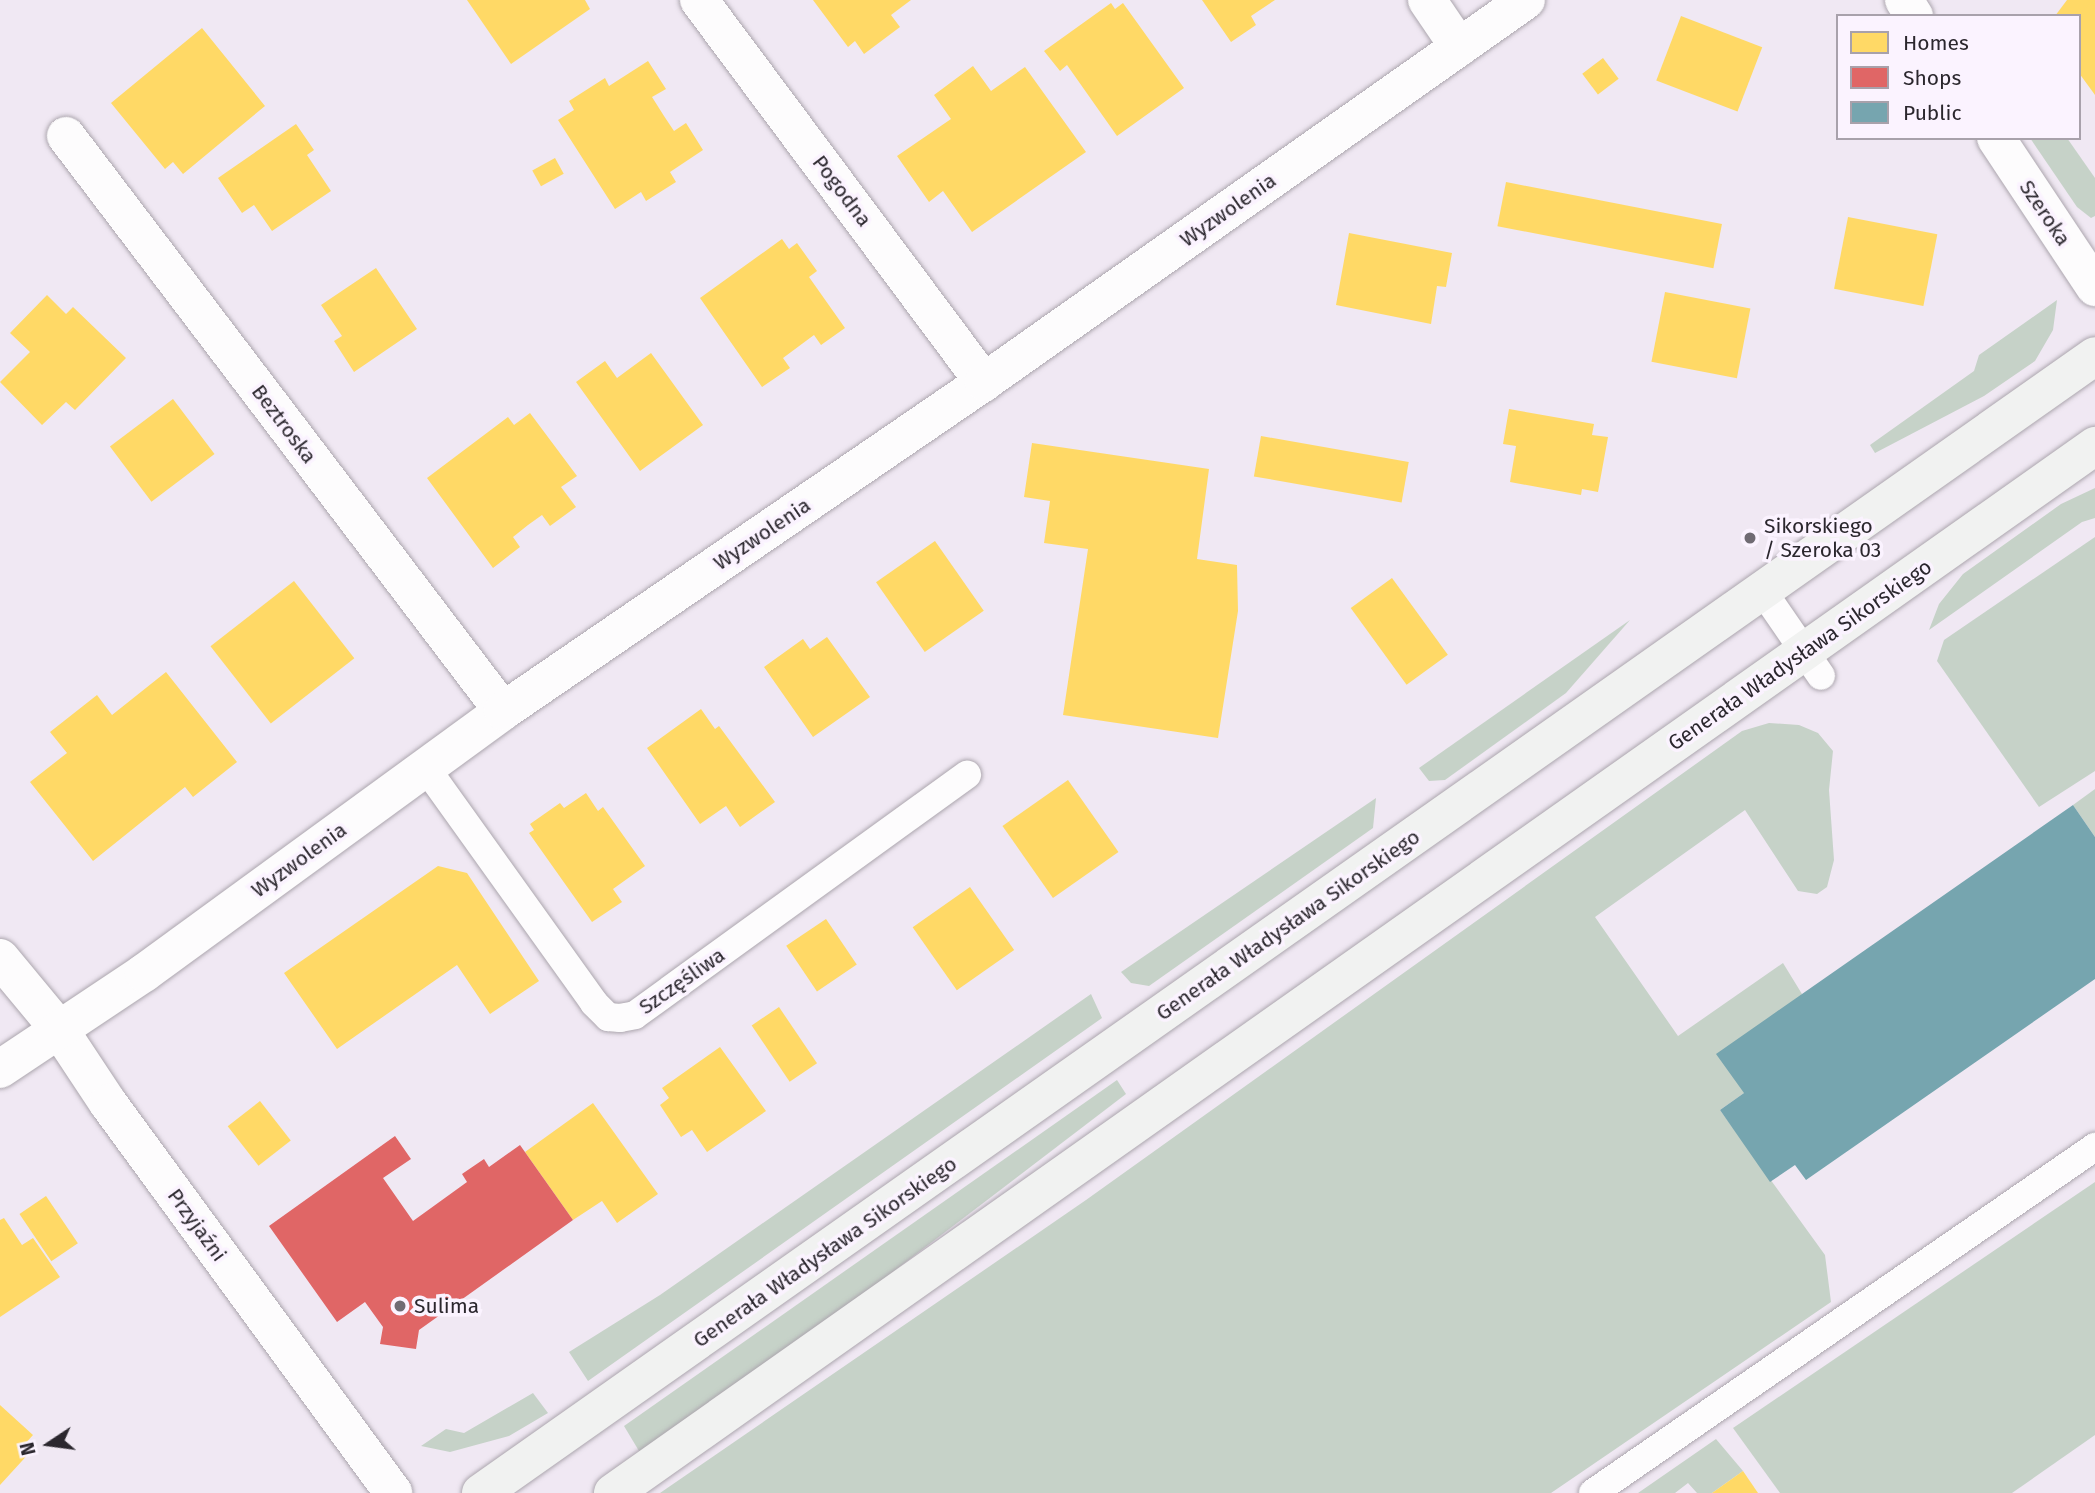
<!DOCTYPE html>
<html>
<head>
<meta charset="utf-8">
<style>
  body { margin:0 }
  #map { position:relative; width:2095px; height:1493px; overflow:hidden; background:#f0e8f3; font-family:"Fira Sans",sans-serif }
  div>[style] { position:absolute }
  .green>* { inset:0; background:#c6d2c8 }
  .homes>* { inset:0; background:#ffd966; transform-origin:0 0 }
  .shops>* { inset:0; background:#e06666 }
  .public>* { inset:0; background:#76a5af }
  .roads { filter:drop-shadow(0 0 2px #aca6ae) drop-shadow(0 0 2px #aca6ae) }
  .lane>* { height:28px; margin:-14px; padding:0 14px; transform-origin:14px; border-radius:14px; background:#fdfcfd }
  .street>* { height:38px; margin:-19px; padding:0 19px; transform-origin:19px; border-radius:19px; background:#fdfcfd }
  .secondary>* { height:38px; margin:-19px; padding:0 19px; transform-origin:19px; border-radius:19px; background:#f1f2f1 }
  .dots>* { width:19px; height:19px; translate:-50% -50%; box-sizing:border-box; border:4px solid #fbf3ff; border-radius:50% }
  span { translate:-50% -50%; white-space:nowrap; text-align:center; line-height:1.15; -webkit-text-stroke:7px #fbf3ff; paint-order:stroke }
  .street-label { font-size:21px; color:#2b272e }
  .poi-label { font-size:21px; color:#2b272e }
  .left { translate:0 -50%; text-align:left }
  .legend { position:absolute; left:1836px; top:14px; width:245px; height:126px; box-sizing:border-box; background:#fbf3ff; border:2px solid #a8a1ab; margin:0; padding:9px 12px; list-style:none; font-size:21px; color:#2b272e }
  .legend li { display:flex; align-items:center; gap:14px; height:35px }
  .legend b { width:35px; border:2px solid #a8a1ab }
  .north { position:absolute; left:14px; top:1409px; width:70px; height:70px; -webkit-text-stroke:5px #fbf3ff; paint-order:stroke; rotate:257deg; font-size:19px; font-weight:700; line-height:28px; text-align:center; color:#2b272e }
  .north::after { content:''; display:block; margin:auto; width:24px; height:32px; background:#2b272e; clip-path:polygon(50% 0,100% 100%,50% 72%,0 100%) }
</style>
</head>
<body>
<div id="map">
  <div class="green">
    <div style="clip-path:polygon(2030px 138px,2067px 138px,2095px 178px,2095px 216px,2091px 218px,2077px 207px)"></div>
    <div style="clip-path:polygon(2057px 300px,2053px 330px,2035px 361px,1984px 396px,1875px 453px,1870px 445px,1974px 371px,1979px 355px)"></div>
    <div style="clip-path:polygon(2095px 488px,2095px 518px,2082px 522px,1929px 630px,1939px 604px,1963px 574px,2061px 504px)"></div>
    <div style="clip-path:polygon(2095px 537px,2095px 771px,2039px 807px,1937px 661px,1944px 640px)"></div>
    <div style="clip-path:polygon(1630px 620px,1566px 693px,1445px 780px,1429px 781px,1419px 768px)"></div>
    <div style="clip-path:polygon(1769px 723px,1799px 725px,1818px 733px,1833px 751px,1829px 790px,1834px 860px,1827px 887px,1817px 894px,1798px 891px,1745px 810px,1595px 917px,1678px 1036px,1783px 963px,1802px 994px,1744px 1093px,1720px 1110px,1825px 1255px,1831px 1302px,1551px 1493px,660px 1493px,1086px 1200px,1742px 731px)"></div>
    <div style="clip-path:polygon(2095px 789px,2095px 837px,2073px 805px)"></div>
    <div style="clip-path:polygon(1376px 798px,1373px 828px,1149px 986px,1131px 983px,1121px 972px)"></div>
    <div style="clip-path:polygon(1091px 994px,1102px 1018px,588px 1381px,569px 1352px,660px 1295px)"></div>
    <div style="clip-path:polygon(1117px 1080px,1126px 1094px,645px 1461px,624px 1426px)"></div>
    <div style="clip-path:polygon(2095px 1182px,2095px 1435px,2012px 1493px,1780px 1493px,1733px 1428px)"></div>
    <div style="clip-path:polygon(533px 1393px,548px 1413px,509px 1436px,450px 1452px,421px 1446px,446px 1429px,464px 1433px)"></div>
    <div style="clip-path:polygon(1716px 1439px,1743px 1471px,1712px 1493px,1697px 1493px,1688px 1483px,1675px 1493px,1638px 1493px)"></div>
  </div>
  <div class="homes">
    <div style="clip-path:polygon(467px 0,585px 0,590px 9px,511px 64px)"></div>
    <div style="clip-path:polygon(813px 0,911px 0,891px 15px,900px 27px,864px 54px,855px 41px,848px 47px)"></div>
    <div style="clip-path:polygon(1202px 0,1275px 0,1251px 16px,1256px 25px,1231px 42px)"></div>
    <div style="clip-path:polygon(2067px 0,2095px 0,2095px 95px,2079px 73px,2079px 16px,2055px 16px)"></div>
    <div style="clip-path:polygon(1111px 3px,1115px 9px,1123px 3px,1184px 88px,1117px 136px,1067px 65px,1060px 71px,1044px 51px)"></div>
    <div style="left:1681px;top:16px;width:87px;height:69px;rotate:21deg"></div>
    <div style="clip-path:polygon(202px 28px,265px 106px,183px 174px,173px 162px,165px 169px,111px 103px)"></div>
    <div style="left:1603px;top:58px;width:26px;height:26px;rotate:53deg"></div>
    <div style="clip-path:polygon(648px 61px,666px 89px,652px 97px,664px 116px,674px 131px,686px 123px,703px 150px,670px 172px,676px 182px,646px 201px,641px 192px,615px 209px,558px 120px,574px 110px,569px 101px,605px 78px,609px 86px)"></div>
    <div style="clip-path:polygon(973px 66px,991px 91px,1025px 67px,1086px 152px,972px 232px,943px 191px,929px 202px,897px 156px,951px 119px,934px 95px)"></div>
    <div style="clip-path:polygon(296px 124px,314px 150px,307px 155px,331px 191px,272px 231px,254px 205px,242px 213px,218px 178px)"></div>
    <div style="left:555px;top:158px;width:18px;height:26px;rotate:61deg"></div>
    <div style="left:1506px;top:182px;width:220px;height:45px;rotate:11deg"></div>
    <div style="left:1848px;top:217px;width:91px;height:73px;rotate:11deg"></div>
    <div style="clip-path:polygon(1349px 233px,1452px 253px,1446px 287px,1437px 286px,1431px 324px,1336px 305px)"></div>
    <div style="clip-path:polygon(782px 239px,789px 249px,797px 243px,817px 271px,809px 277px,845px 328px,821px 345px,814px 335px,783px 358px,790px 368px,762px 387px,700px 298px)"></div>
    <div style="clip-path:polygon(376px 268px,417px 329px,354px 372px,334px 341px,342px 336px,321px 305px)"></div>
    <div style="left:1665px;top:292px;width:87px;height:71px;rotate:11deg"></div>
    <div style="clip-path:polygon(47px 295px,66px 314px,73px 307px,126px 358px,75px 410px,66px 402px,42px 425px,0 382px,30px 352px,10px 333px)"></div>
    <div style="clip-path:polygon(651px 353px,703px 425px,640px 471px,576px 382px,605px 361px,617px 378px)"></div>
    <div style="left:173px;top:399px;width:69px;height:79px;rotate:53deg"></div>
    <div style="clip-path:polygon(1509px 409px,1594px 424px,1592px 435px,1608px 437px,1598px 492px,1582px 489px,1581px 495px,1510px 482px,1516px 446px,1503px 444px)"></div>
    <div style="clip-path:polygon(530px 413px,577px 476px,561px 487px,576px 507px,550px 526px,542px 515px,528px 525px,513px 537px,520px 547px,493px 568px,427px 478px,508px 417px,514px 425px)"></div>
    <div style="left:1261px;top:436px;width:150px;height:41px;rotate:10deg"></div>
    <div style="clip-path:polygon(1032px 443px,1209px 469px,1197px 559px,1237px 565px,1238px 611px,1218px 738px,1063px 715px,1088px 549px,1044px 543px,1050px 501px,1024px 497px)"></div>
    <div style="left:935px;top:541px;width:85px;height:72px;rotate:55deg"></div>
    <div style="left:1392px;top:578px;width:95px;height:51px;rotate:54deg"></div>
    <div style="left:294px;top:581px;width:98px;height:106px;rotate:52deg"></div>
    <div style="clip-path:polygon(827px 637px,870px 697px,813px 737px,764px 667px,803px 639px,810px 649px)"></div>
    <div style="clip-path:polygon(166px 672px,237px 762px,193px 797px,185px 787px,93px 861px,30px 782px,67px 753px,50px 732px,97px 695px,112px 715px)"></div>
    <div style="clip-path:polygon(701px 709px,715px 729px,719px 726px,775px 802px,740px 827px,726px 806px,700px 824px,647px 748px)"></div>
    <div style="left:1068px;top:780px;width:88px;height:80px;rotate:55deg"></div>
    <div style="clip-path:polygon(586px 793px,598px 811px,603px 807px,645px 866px,613px 889px,622px 902px,592px 922px,529px 833px,534px 830px,530px 824px,560px 803px,564px 808px)"></div>
    <div style="clip-path:polygon(438px 866px,467px 873px,539px 981px,490px 1014px,457px 965px,337px 1049px,284px 973px)"></div>
    <div style="left:970px;top:887px;width:77px;height:70px;rotate:55deg"></div>
    <div style="left:826px;top:919px;width:55px;height:48px;rotate:56deg"></div>
    <div style="left:779px;top:1007px;width:68px;height:33px;rotate:56deg"></div>
    <div style="clip-path:polygon(720px 1047px,766px 1111px,707px 1152px,692px 1130px,681px 1137px,660px 1105px,669px 1098px,662px 1088px)"></div>
    <div style="left:260px;top:1101px;width:50px;height:41px;rotate:52deg"></div>
    <div style="clip-path:polygon(593px 1103px,658px 1194px,617px 1223px,602px 1201px,573px 1220px,525px 1152px)"></div>
    <div style="left:46px;top:1196px;width:57px;height:32px;rotate:56deg"></div>
    <div style="clip-path:polygon(4px 1218px,22px 1245px,33px 1238px,60px 1277px,0 1317px,0 1220px)"></div>
    <div style="clip-path:polygon(0 1405px,33px 1435px,25px 1444px,32px 1450px,0 1485px)"></div>
    <div style="clip-path:polygon(1743px 1471px,1758px 1493px,1712px 1493px)"></div>
  </div>
  <div class="shops">
    <div style="clip-path:polygon(395px 1136px,411px 1159px,383px 1178px,413px 1221px,467px 1182px,462px 1174px,484px 1159px,489px 1167px,520px 1145px,573px 1220px,419px 1330px,416px 1349px,380px 1344px,383px 1327px,365px 1302px,337px 1322px,269px 1226px)"></div>
  </div>
  <div class="public">
    <div style="clip-path:polygon(2073px 805px,2095px 837px,2095px 979px,1806px 1180px,1795px 1165px,1770px 1182px,1720px 1110px,1744px 1093px,1716px 1054px)"></div>
  </div>
  <div class="roads">
    <div class="lane">
      <div style="left:1762px;top:590px;width:104px;rotate:55.5deg"></div>
      <div style="left:426px;top:768px;width:289px;rotate:54.4deg"></div>
      <div style="left:594px;top:1003px;width:20px;rotate:45deg"></div>
      <div style="left:608px;top:1017px;width:12px;rotate:5deg"></div>
      <div style="left:620px;top:1018px;width:15px;rotate:-11deg"></div>
      <div style="left:635px;top:1015px;width:410px;rotate:-35.9deg"></div>
      <div style="left:1593px;top:1493px;width:610px;rotate:-34.58deg"></div>
    </div>
    <div class="street">
      <div style="left:699px;top:0;width:477px;rotate:53.3deg"></div>
      <div style="left:1427px;top:0;width:57px;rotate:55.8deg"></div>
      <div style="left:1904px;top:0;width:19px;rotate:58deg"></div>
      <div style="left:66px;top:136px;width:722px;rotate:52.77deg"></div>
      <div style="left:1996px;top:138px;width:179px;rotate:56.4deg"></div>
      <div style="left:0;top:958px;width:92px;rotate:50.3deg"></div>
      <div style="left:59px;top:1029px;width:89px;rotate:56.5deg"></div>
      <div style="left:108px;top:1103px;width:483px;rotate:53.8deg"></div>
      <div style="left:0;top:1069px;width:173px;rotate:-33.7deg"></div>
      <div style="left:144px;top:973px;width:444px;rotate:-36.1deg"></div>
      <div style="left:503px;top:711px;width:583px;rotate:-34.37deg"></div>
      <div style="left:984px;top:382px;width:663px;rotate:-35.18deg"></div>
    </div>
    <div class="secondary">
      <div style="left:481px;top:1493px;width:1974px;rotate:-35.16deg"></div>
      <div style="left:613px;top:1493px;width:1815px;rotate:-35.24deg"></div>
    </div>
  </div>
  <div class="dots">
    <div style="left:1750px;top:538px;background:#706b73"></div>
    <div style="left:400px;top:1306px;background:#706b73"></div>
  </div>
  <div class="street-label">
    <span style="left:842px;top:191px;rotate:53deg">Pogodna</span>
    <span style="left:1228px;top:210px;rotate:-35deg">Wyzwolenia</span>
    <span style="left:2045px;top:213px;rotate:56deg">Szeroka</span>
    <span style="left:284px;top:424px;rotate:53deg">Beztroska</span>
    <span style="left:762px;top:534px;rotate:-34deg">Wyzwolenia</span>
    <span style="left:1800px;top:655px;rotate:-35deg">Generała Władysława Sikorskiego</span>
    <span style="left:299px;top:860px;rotate:-36deg">Wyzwolenia</span>
    <span style="left:1288px;top:925px;rotate:-35deg">Generała Władysława Sikorskiego</span>
    <span style="left:682px;top:981px;rotate:-35deg">Szczęśliwa</span>
    <span style="left:197px;top:1225px;rotate:54deg">Przyjaźni</span>
    <span style="left:825px;top:1252px;rotate:-35deg">Generała Władysława Sikorskiego</span>
  </div>
  <div class="poi-label">
    <span class="left" style="left:1764px;top:538px">Sikorskiego<br>/ Szeroka 03</span>
    <span class="left" style="left:414px;top:1306px">Sulima</span>
  </div>
  <ul class="legend">
  <li><b style="height:19px;background:#ffd966"></b>Homes</li>
  <li><b style="height:19px;background:#e06666"></b>Shops</li>
  <li><b style="height:19px;background:#76a5af"></b>Public</li>
  </ul>
  <div class="north">N</div>
</div>
</body>
</html>
